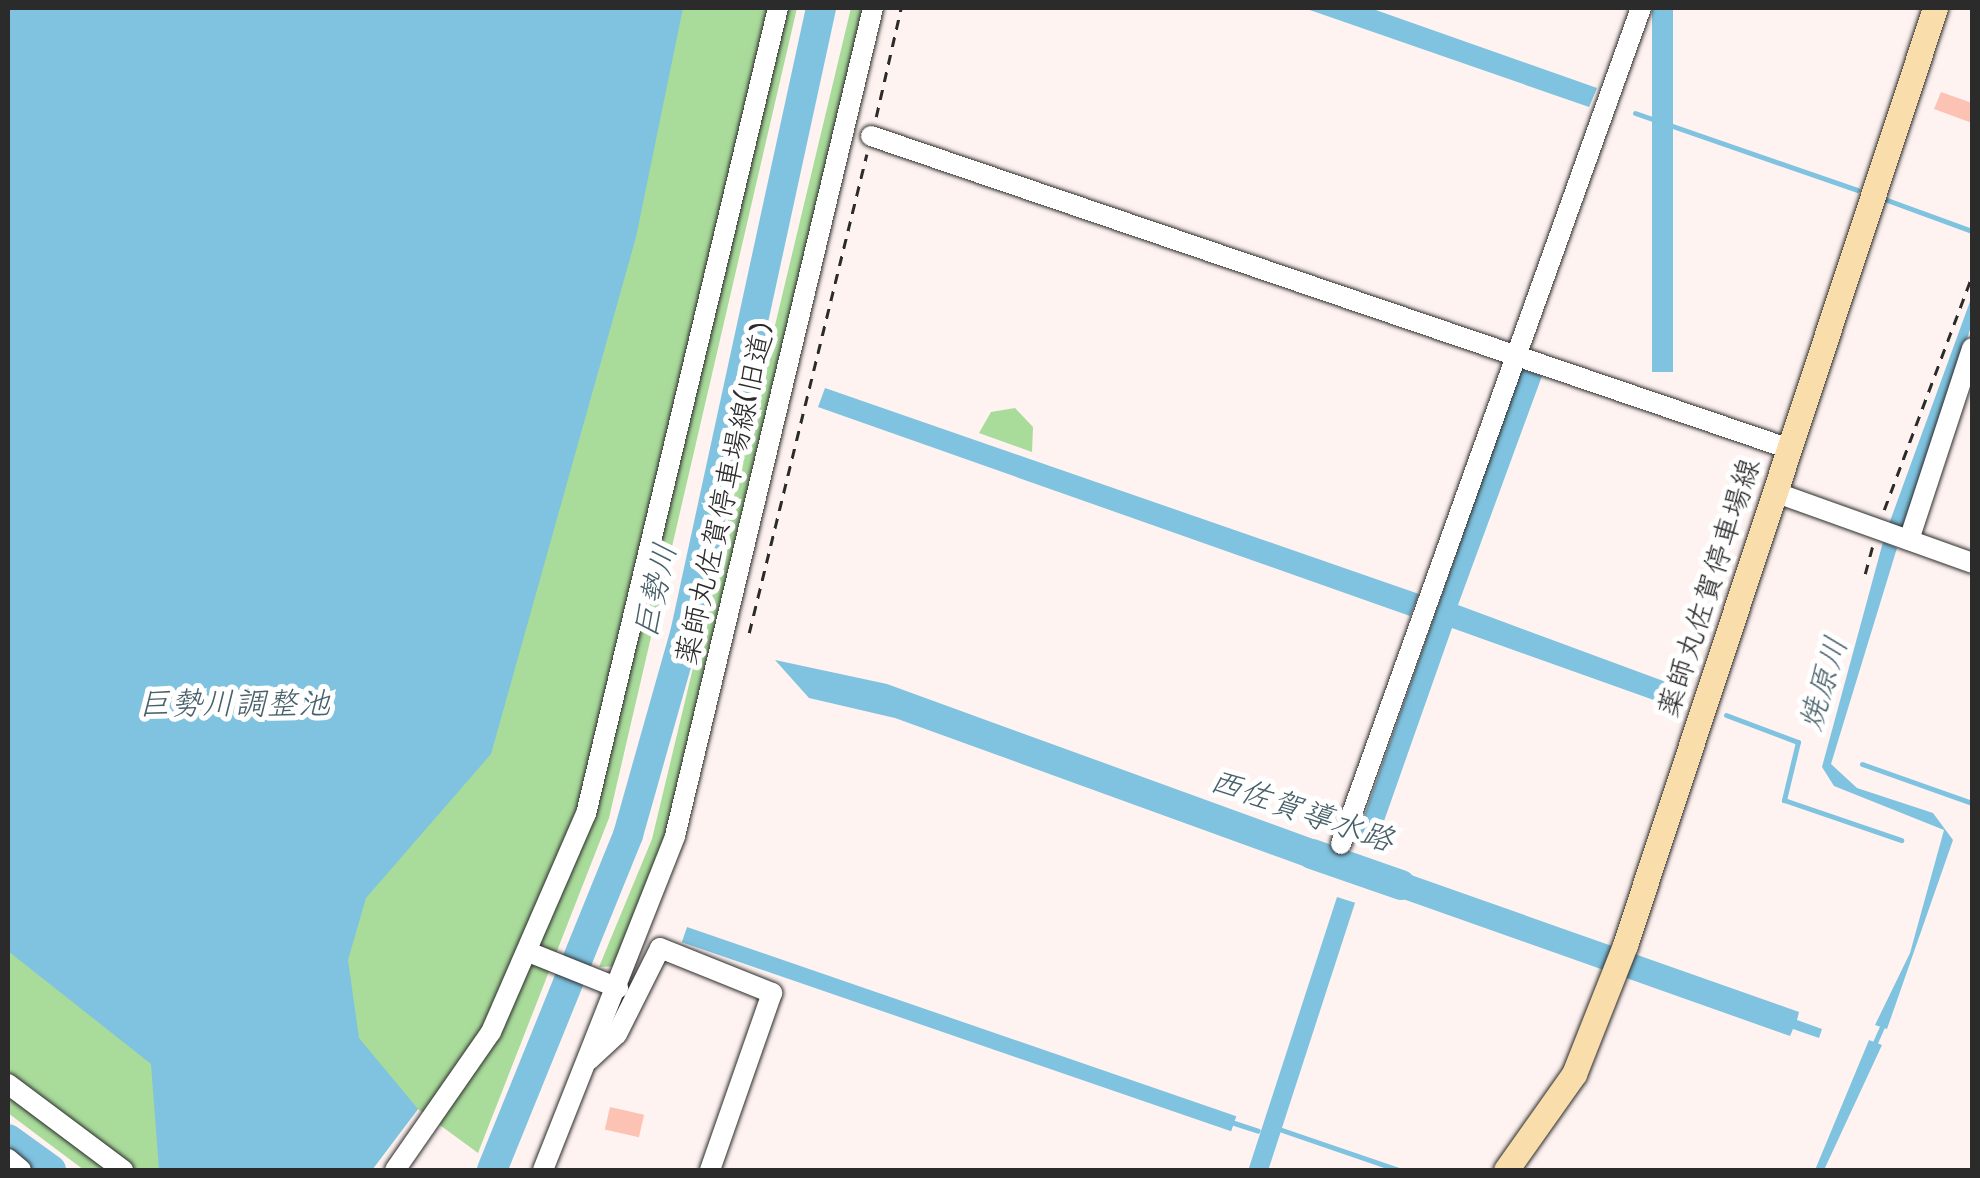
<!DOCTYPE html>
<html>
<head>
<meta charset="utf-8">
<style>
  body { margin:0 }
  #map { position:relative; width:1980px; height:1178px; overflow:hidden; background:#fef3f0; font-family:"Architects Daughter","Klee One",sans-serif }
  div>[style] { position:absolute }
  .green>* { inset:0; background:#a9db9b }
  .water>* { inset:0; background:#7fc3e0; transform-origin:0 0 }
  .stream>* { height:5px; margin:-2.5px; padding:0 2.5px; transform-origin:2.5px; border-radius:2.5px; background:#7fc3e0 }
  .river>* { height:30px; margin:-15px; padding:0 15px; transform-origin:15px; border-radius:15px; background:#7fc3e0 }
  .building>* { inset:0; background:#fcc2b4; transform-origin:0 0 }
  .path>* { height:2.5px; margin-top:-1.25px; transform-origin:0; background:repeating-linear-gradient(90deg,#2b2b2b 0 10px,transparent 0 18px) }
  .roads { filter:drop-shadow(0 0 2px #2b2b2b) drop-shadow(0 0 2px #2b2b2b) }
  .minor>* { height:20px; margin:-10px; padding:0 10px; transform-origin:10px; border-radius:10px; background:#fff }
  .major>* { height:25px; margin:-12.5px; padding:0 12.5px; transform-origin:12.5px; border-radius:12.5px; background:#f9deab }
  span { translate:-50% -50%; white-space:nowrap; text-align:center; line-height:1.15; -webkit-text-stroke:10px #fff; paint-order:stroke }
  .street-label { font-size:30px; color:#2b2b2b }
  .water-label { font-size:32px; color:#48606a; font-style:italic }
  .frame { position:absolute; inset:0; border:10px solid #2b2b2b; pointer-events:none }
</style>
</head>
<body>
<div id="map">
  <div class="green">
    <div style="clip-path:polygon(467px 8px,797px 8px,609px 818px,478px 1153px,418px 1109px,372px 1170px,84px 1170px,8px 1113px,8px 726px)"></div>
    <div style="clip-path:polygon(851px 8px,867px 8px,658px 872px,619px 966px,599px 967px,652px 839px)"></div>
    <div style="clip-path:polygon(1015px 408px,1033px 427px,1032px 452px,979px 433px,991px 412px)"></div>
  </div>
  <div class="water">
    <div style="clip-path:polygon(8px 8px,683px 8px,636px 237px,491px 754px,366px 898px,348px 960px,359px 1038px,418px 1109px,372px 1170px,159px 1170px,151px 1064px,8px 951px)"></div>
    <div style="clip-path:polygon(1304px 8px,1370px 8px,1597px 88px,1589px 107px)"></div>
    <div style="left:1652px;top:8px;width:21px;height:364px"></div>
    <div style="clip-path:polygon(1972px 296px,1972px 324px,1902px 528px,1889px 524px)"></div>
    <div style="clip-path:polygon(1521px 369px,1542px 376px,1458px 605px,1685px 689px,1679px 709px,1452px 628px,1377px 841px,1358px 834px)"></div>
    <div style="clip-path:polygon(825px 388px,1419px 594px,1410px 616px,818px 407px)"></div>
    <div style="clip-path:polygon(1883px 542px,1897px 548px,1831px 764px,1857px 788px,1933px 813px,1953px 840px,1887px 1029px,1875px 1025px,1910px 953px,1944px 830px,1834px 786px,1822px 767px)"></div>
    <div style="clip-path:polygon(775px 660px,887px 684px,1327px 844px,1324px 854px,1349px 862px,1346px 871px,1321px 863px,1317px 871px,895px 718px,809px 698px)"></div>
    <div style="clip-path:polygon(1367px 868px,1391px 876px,1394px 869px,1799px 1012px,1797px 1020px,1822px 1029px,1819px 1038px,1793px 1029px,1790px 1036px,1386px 893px,1388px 885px,1364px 876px)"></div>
    <div style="left:1337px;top:897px;width:19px;height:290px;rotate:18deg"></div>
    <div style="left:687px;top:927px;width:581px;height:16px;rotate:19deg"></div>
    <div style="clip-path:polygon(1869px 1040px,1882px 1045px,1824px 1170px,1815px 1170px)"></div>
  </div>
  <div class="stream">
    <div style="left:1635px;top:113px;width:235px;rotate:19.1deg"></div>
    <div style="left:1887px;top:200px;width:90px;rotate:20deg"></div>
    <div style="left:1726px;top:715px;width:77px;rotate:20.6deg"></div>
    <div style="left:1798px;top:742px;width:60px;rotate:103.6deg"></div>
    <div style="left:1784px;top:800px;width:124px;rotate:18.9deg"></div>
    <div style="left:1862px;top:764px;width:117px;rotate:19.5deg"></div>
    <div style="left:1873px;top:1047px;width:24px;rotate:-66deg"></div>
    <div style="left:1231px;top:1122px;width:28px;rotate:18deg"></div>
    <div style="left:1276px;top:1128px;width:130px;rotate:18.9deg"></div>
  </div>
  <div class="river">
    <div style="left:1312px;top:854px;width:94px;rotate:19.2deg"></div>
    <div style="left:8px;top:1139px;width:53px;rotate:35.8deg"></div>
    <div style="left:492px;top:1170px;width:362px;rotate:-67.9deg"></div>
    <div style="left:628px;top:835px;width:209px;rotate:-74.2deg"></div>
    <div style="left:685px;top:634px;width:641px;rotate:-77.74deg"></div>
  </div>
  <div class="building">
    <div style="clip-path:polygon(1941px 92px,1972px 103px,1972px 123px,1934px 109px)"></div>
    <div style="left:610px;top:1107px;width:35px;height:23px;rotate:13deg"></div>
  </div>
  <div class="path">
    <div style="left:876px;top:117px;width:112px;rotate:-77.1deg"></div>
    <div style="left:1884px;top:510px;width:250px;rotate:-69.4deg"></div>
    <div style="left:1865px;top:574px;width:28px;rotate:-75deg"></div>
    <div style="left:749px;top:633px;width:493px;rotate:-76.2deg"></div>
  </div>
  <div class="roads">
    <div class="minor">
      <div style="left:871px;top:136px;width:971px;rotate:18.81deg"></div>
      <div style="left:1777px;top:493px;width:207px;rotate:19.7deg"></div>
      <div style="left:1909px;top:540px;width:202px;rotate:-71.8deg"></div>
      <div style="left:1341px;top:844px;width:888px;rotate:-70.26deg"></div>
      <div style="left:531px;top:953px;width:94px;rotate:21.9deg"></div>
      <div style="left:589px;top:1060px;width:38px;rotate:-43deg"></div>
      <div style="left:617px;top:1034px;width:96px;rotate:-63.4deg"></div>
      <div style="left:660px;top:948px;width:121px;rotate:21.9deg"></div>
      <div style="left:772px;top:993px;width:188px;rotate:109.3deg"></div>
      <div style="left:8px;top:1084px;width:144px;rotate:36.8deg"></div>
      <div style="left:8px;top:1159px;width:17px;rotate:40deg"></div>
      <div style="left:395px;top:1170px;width:168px;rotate:-55.2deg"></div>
      <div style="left:491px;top:1032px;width:238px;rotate:-66.5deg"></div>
      <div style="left:586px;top:814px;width:829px;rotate:-76.6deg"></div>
      <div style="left:543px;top:1170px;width:359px;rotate:-68.4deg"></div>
      <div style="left:675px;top:836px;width:851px;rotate:-76.55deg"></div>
    </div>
    <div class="major">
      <div style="left:1506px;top:1170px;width:118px;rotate:-54.7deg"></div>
      <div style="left:1574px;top:1074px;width:139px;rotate:-68.4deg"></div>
      <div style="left:1625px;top:945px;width:987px;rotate:-71.69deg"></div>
    </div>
  </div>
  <div class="street-label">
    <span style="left:726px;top:494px;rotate:-77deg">薬師丸佐賀停車場線(旧道)</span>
    <span style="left:1710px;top:588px;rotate:-72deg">薬師丸佐賀停車場線</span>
  </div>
  <div class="water-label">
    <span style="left:657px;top:591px;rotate:-77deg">巨勢川</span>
    <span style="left:1825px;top:684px;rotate:-73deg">焼原川</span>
    <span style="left:234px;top:705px">巨勢川調整池</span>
    <span style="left:1301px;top:812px;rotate:19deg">西佐賀導水路</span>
  </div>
  <div class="frame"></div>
</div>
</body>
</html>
